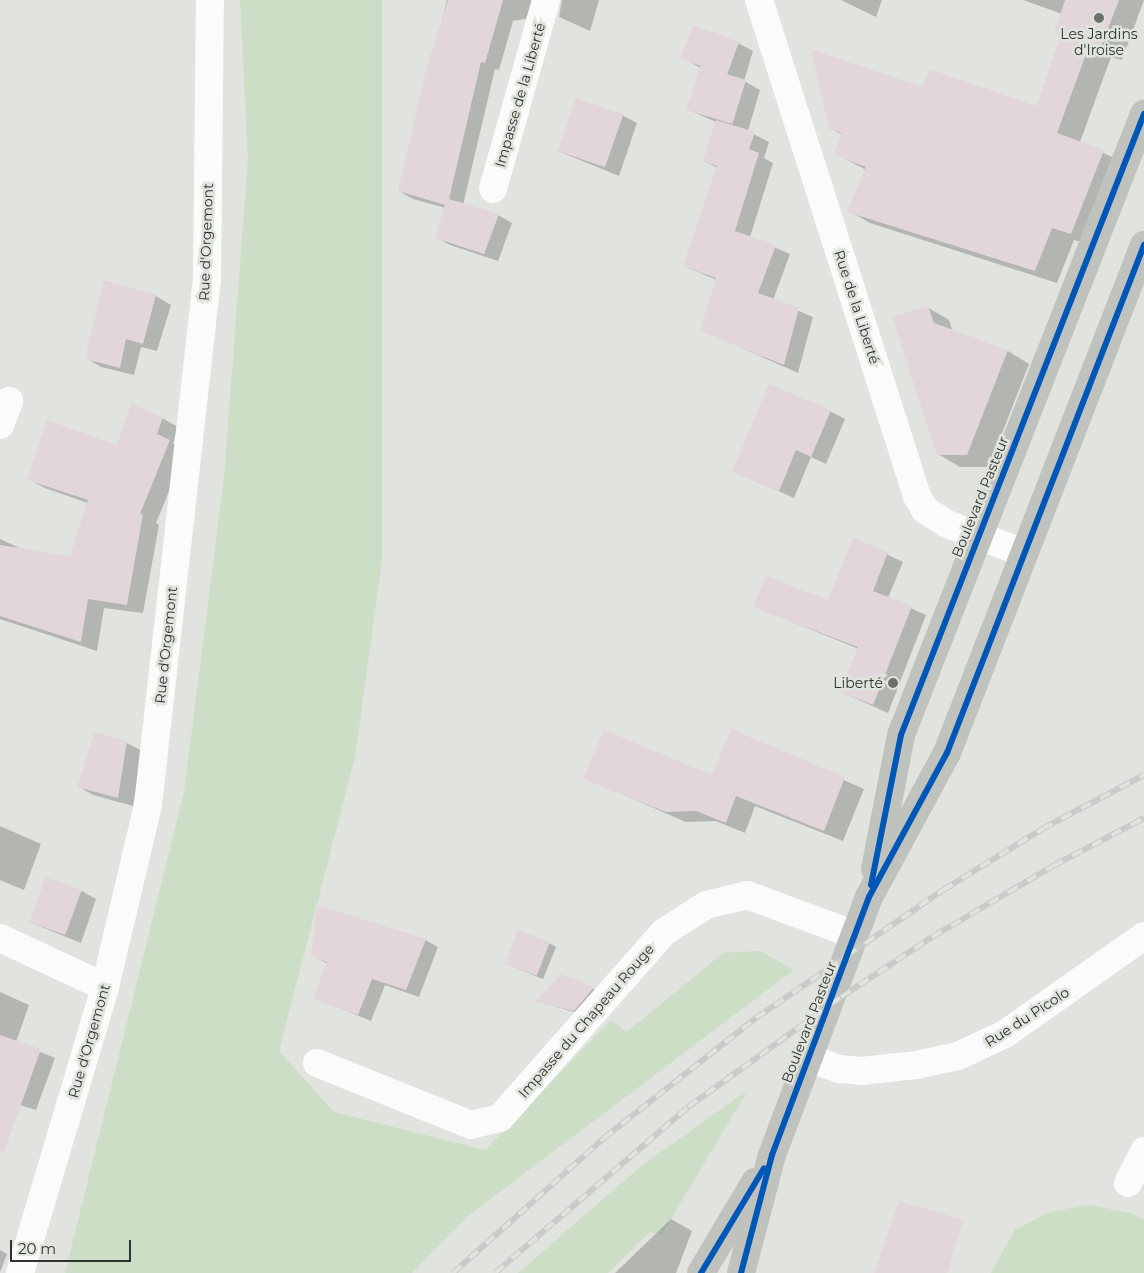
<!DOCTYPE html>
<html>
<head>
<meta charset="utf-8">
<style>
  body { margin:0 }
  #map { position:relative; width:1144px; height:1273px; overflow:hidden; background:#e0e3de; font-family:Montserrat,sans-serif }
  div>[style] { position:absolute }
  .green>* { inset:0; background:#cddec7 }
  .shadow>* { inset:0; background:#0003 }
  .building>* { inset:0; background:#e3d6db; transform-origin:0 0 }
  .minor>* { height:28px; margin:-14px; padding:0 14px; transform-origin:14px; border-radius:14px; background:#fafbfa }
  .major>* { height:28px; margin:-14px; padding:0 14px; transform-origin:14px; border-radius:14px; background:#bfc2bd }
  .rail>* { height:5.5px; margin-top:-2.75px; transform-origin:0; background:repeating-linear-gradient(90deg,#dfe5dc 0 11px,#c8c9c8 0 22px); box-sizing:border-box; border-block:1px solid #c8c9c8 }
  .cycleway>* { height:6px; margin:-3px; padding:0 3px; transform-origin:3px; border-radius:3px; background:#0057b8 }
  .dots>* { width:14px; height:14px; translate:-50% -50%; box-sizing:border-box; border:2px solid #dfe5dc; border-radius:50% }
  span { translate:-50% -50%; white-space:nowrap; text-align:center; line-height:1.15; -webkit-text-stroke:5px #dfe5dc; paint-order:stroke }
  .poi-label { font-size:14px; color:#30322f }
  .right { translate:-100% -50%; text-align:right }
  .street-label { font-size:14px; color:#30322f }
  .scale { position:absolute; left:10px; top:1240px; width:121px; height:22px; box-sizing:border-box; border:2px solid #30322f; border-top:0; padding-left:6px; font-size:15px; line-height:18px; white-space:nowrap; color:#30322f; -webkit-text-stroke:4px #dfe5dc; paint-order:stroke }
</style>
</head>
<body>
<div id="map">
  <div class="green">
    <div style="clip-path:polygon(240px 0,382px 0,382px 560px,355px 757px,279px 1051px,334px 1112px,485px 1150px,611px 1020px,627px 1032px,723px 953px,760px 951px,794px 970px,469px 1215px,412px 1273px,65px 1273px,184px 792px,224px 478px,248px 159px)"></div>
    <div style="clip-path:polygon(748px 1090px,662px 1234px,650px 1232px,608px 1273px,518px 1273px,640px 1167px)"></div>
    <div style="clip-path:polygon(1089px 1205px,1131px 1213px,1144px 1220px,1144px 1273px,991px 1273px,1015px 1230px,1049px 1212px)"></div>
  </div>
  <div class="shadow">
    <div style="clip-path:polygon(447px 0,547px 0,541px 16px,513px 21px,499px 70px,495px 69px,463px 205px,498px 215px,512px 223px,498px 261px,450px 245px,436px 237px,446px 208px,413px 199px,399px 191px)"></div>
    <div style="clip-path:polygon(562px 0,599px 0,590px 31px,559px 17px)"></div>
    <div style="clip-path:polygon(841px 0,882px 0,876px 17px)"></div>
    <div style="clip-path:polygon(1023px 0,1144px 0,1122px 60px,1111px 57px,1080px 142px,1125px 163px,1093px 245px,1074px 240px,1057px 283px,870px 223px,849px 211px,866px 170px,836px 154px,842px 135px,830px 128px,923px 89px,1037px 107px,1061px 36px,1062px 14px)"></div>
    <div style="clip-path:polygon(738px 43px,753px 51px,744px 81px,760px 90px,748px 131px,769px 142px,764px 158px,773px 163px,750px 237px,790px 254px,773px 300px,813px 317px,798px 373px,702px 330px,717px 280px,684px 266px,718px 168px,704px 161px,716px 122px,687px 109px,701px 68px,684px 59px)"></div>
    <div style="clip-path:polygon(622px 115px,637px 123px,619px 176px,558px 151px)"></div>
    <div style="clip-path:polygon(105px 282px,156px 296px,171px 305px,157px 351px,141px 347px,134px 375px,101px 367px,86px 358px)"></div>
    <div style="clip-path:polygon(927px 307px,949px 320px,953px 332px,1008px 351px,1029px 364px,989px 467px,960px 467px,938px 454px)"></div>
    <div style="clip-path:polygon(830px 411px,845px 419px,826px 464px,811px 457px,794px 498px,733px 471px)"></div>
    <div style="clip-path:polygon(162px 418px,178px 427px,173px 443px,186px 450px,156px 523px,159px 525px,143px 613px,104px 608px,97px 651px,0 619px,0 539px,24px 550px,71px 557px,88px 503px,45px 488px,28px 479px,118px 447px)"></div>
    <div style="clip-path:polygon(854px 539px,903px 562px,888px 598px,926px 615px,888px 713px,841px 692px,859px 649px,755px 607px,828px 602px)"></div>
    <div style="clip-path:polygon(732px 731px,864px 789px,843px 841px,755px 806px,745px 833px,716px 821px,686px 822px,585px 778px,713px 776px)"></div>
    <div style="clip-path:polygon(96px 734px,127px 743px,142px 751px,133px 806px,93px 795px,78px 786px)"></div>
    <div style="clip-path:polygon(0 826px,41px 844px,24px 890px,0 880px)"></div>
    <div style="clip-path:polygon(82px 891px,96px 899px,81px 943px,32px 923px)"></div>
    <div style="clip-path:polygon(425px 940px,438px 947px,419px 997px,385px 985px,371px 1021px,315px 998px,328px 964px,312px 955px)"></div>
    <div style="clip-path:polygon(549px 943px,556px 947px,543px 979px,507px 964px)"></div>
    <div style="clip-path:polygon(561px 975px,600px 992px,581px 1014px,537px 1001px)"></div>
    <div style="clip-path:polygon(0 992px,29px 1005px,16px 1042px,55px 1058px,36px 1110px,16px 1104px,0 1148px)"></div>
    <div style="clip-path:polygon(671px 1219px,692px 1231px,676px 1273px,615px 1273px)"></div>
    <div style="clip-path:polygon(0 1250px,7px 1254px,0 1272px)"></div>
  </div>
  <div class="building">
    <div style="clip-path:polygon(448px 0,503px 0,485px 63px,481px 62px,449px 199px,499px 214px,484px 254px,435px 238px,445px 205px,398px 191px,427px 66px)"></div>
    <div style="clip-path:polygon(1065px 0,1119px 0,1100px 49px,1089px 46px,1057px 133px,1104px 150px,1071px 234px,1052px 228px,1035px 271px,847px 212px,866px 167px,834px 155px,841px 133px,829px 129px,811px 49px,922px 87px,929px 69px,1037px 106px,1060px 36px,1054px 33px)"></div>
    <div style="left:693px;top:25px;width:49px;height:36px;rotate:20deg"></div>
    <div style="left:700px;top:66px;width:48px;height:46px;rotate:17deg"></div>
    <div style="left:576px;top:98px;width:50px;height:56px;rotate:19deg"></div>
    <div style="clip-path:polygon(716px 120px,755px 132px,749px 149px,759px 153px,735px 231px,776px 245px,758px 293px,799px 308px,784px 365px,700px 331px,716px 278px,683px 266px,717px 166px,703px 161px)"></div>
    <div style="clip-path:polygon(104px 280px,156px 295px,143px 344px,126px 339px,120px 368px,85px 359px)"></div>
    <div style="clip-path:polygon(928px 306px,934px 323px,1008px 350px,967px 455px,937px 455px,892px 317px)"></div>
    <div style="clip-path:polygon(769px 384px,831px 410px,811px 457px,796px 450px,779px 491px,732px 471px)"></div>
    <div style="clip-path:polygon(131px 404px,163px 417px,157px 434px,170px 440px,140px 514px,143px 514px,127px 605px,88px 599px,81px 642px,0 616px,0 545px,70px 556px,88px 500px,27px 480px,47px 420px,117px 445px)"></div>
    <div style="clip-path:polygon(853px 538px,888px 552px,873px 591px,912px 606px,873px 705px,840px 692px,858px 647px,753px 607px,766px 576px,828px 600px)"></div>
    <div style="clip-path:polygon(731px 729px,845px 777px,824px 831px,736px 796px,726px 823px,696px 811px,666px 812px,583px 779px,604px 730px,712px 775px)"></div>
    <div style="clip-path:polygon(95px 732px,127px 741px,118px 798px,77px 787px)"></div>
    <div style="left:46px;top:877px;width:38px;height:48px;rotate:20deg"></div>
    <div style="clip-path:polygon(317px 905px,426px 939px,406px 990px,372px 979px,358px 1015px,313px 999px,327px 962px,311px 956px)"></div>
    <div style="left:518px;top:930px;width:34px;height:36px;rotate:21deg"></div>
    <div style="clip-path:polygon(561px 974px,594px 987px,574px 1011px,535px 1001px)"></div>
    <div style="clip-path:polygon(0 1035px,41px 1049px,4px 1152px,0 1151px)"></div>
    <div style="clip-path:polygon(899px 1201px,964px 1220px,947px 1273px,874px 1273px)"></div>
  </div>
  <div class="minor">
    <div style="left:759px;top:0;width:521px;rotate:72.33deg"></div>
    <div style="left:917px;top:496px;width:16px;rotate:60deg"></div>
    <div style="left:925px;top:510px;width:26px;rotate:32deg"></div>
    <div style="left:947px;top:524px;width:82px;rotate:20.6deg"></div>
    <div style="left:493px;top:189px;width:196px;rotate:-74.3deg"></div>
    <div style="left:0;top:425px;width:26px;rotate:-69deg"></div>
    <div style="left:0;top:938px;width:116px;rotate:25deg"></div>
    <div style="left:809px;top:1058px;width:33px;rotate:20deg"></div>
    <div style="left:840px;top:1069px;width:21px;rotate:5deg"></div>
    <div style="left:861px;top:1071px;width:55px;rotate:-6.2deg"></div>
    <div style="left:916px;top:1065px;width:43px;rotate:-12.1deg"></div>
    <div style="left:958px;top:1056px;width:52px;rotate:-25.1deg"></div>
    <div style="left:1005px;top:1034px;width:170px;rotate:-35.2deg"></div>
    <div style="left:317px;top:1063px;width:166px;rotate:21.9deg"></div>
    <div style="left:471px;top:1125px;width:30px;rotate:-14deg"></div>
    <div style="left:500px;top:1118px;width:248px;rotate:-48.6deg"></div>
    <div style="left:664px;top:932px;width:50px;rotate:-32.7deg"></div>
    <div style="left:706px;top:905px;width:42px;rotate:-13.7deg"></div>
    <div style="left:747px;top:895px;width:115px;rotate:20.3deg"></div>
    <div style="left:1128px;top:1183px;width:36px;rotate:-63deg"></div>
    <div style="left:20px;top:1273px;width:298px;rotate:-73.4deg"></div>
    <div style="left:105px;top:987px;width:187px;rotate:-76.7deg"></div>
    <div style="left:148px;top:805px;width:529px;rotate:-83.6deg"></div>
    <div style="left:207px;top:279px;width:279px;rotate:-89.4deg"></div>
  </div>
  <div class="major">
    <div style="left:875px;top:869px;width:136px;rotate:-79deg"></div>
    <div style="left:901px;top:735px;width:667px;rotate:-68.63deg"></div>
    <div style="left:701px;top:1273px;width:106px;rotate:-59.3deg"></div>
    <div style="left:741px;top:1273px;width:122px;rotate:-75.3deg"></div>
    <div style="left:772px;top:1155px;width:276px;rotate:-69.4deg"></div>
    <div style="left:869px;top:897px;width:164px;rotate:-61.6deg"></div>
    <div style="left:947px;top:753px;width:545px;rotate:-68.8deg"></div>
  </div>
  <div class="rail">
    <div style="left:453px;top:1273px;width:203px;rotate:-41.8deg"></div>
    <div style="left:604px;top:1138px;width:194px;rotate:-38.3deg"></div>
    <div style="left:756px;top:1018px;width:227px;rotate:-34.4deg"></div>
    <div style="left:943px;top:890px;width:116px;rotate:-31.6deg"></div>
    <div style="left:1042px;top:829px;width:115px;rotate:-27.9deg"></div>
    <div style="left:495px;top:1273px;width:255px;rotate:-40.7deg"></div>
    <div style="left:688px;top:1107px;width:188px;rotate:-35.7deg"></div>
    <div style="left:841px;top:997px;width:109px;rotate:-33.4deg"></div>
    <div style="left:932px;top:937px;width:140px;rotate:-30.4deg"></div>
    <div style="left:1053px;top:866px;width:103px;rotate:-27.8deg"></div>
  </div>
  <div class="cycleway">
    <div style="left:871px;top:885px;width:153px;rotate:-78.7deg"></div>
    <div style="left:901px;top:735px;width:667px;rotate:-68.63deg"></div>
    <div style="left:701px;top:1273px;width:122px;rotate:-59deg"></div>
    <div style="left:741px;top:1273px;width:122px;rotate:-75.3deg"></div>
    <div style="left:772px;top:1155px;width:276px;rotate:-69.4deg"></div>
    <div style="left:869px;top:897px;width:164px;rotate:-61.6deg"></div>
    <div style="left:947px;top:753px;width:545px;rotate:-68.8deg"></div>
  </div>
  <div class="dots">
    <div style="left:1099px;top:18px;background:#6e706c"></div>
    <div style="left:893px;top:683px;background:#6e706c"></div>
  </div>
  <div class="poi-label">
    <span style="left:1099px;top:42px">Les Jardins<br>d'Iroise</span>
    <span class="right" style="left:883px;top:683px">Liberté</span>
  </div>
  <div class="street-label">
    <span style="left:520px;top:95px;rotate:-74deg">Impasse de la Liberté</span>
    <span style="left:206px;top:242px;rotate:-88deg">Rue d'Orgemont</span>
    <span style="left:857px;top:307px;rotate:72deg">Rue de la Liberté</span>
    <span style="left:980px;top:497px;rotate:-68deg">Boulevard Pasteur</span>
    <span style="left:166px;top:645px;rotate:-84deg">Rue d'Orgemont</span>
    <span style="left:1027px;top:1017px;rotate:-33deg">Rue du Picolo</span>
    <span style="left:586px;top:1021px;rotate:-49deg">Impasse du Chapeau Rouge</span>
    <span style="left:809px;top:1022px;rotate:-69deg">Boulevard Pasteur</span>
    <span style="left:89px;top:1041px;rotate:-74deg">Rue d'Orgemont</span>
  </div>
  <div class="scale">20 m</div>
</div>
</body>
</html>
